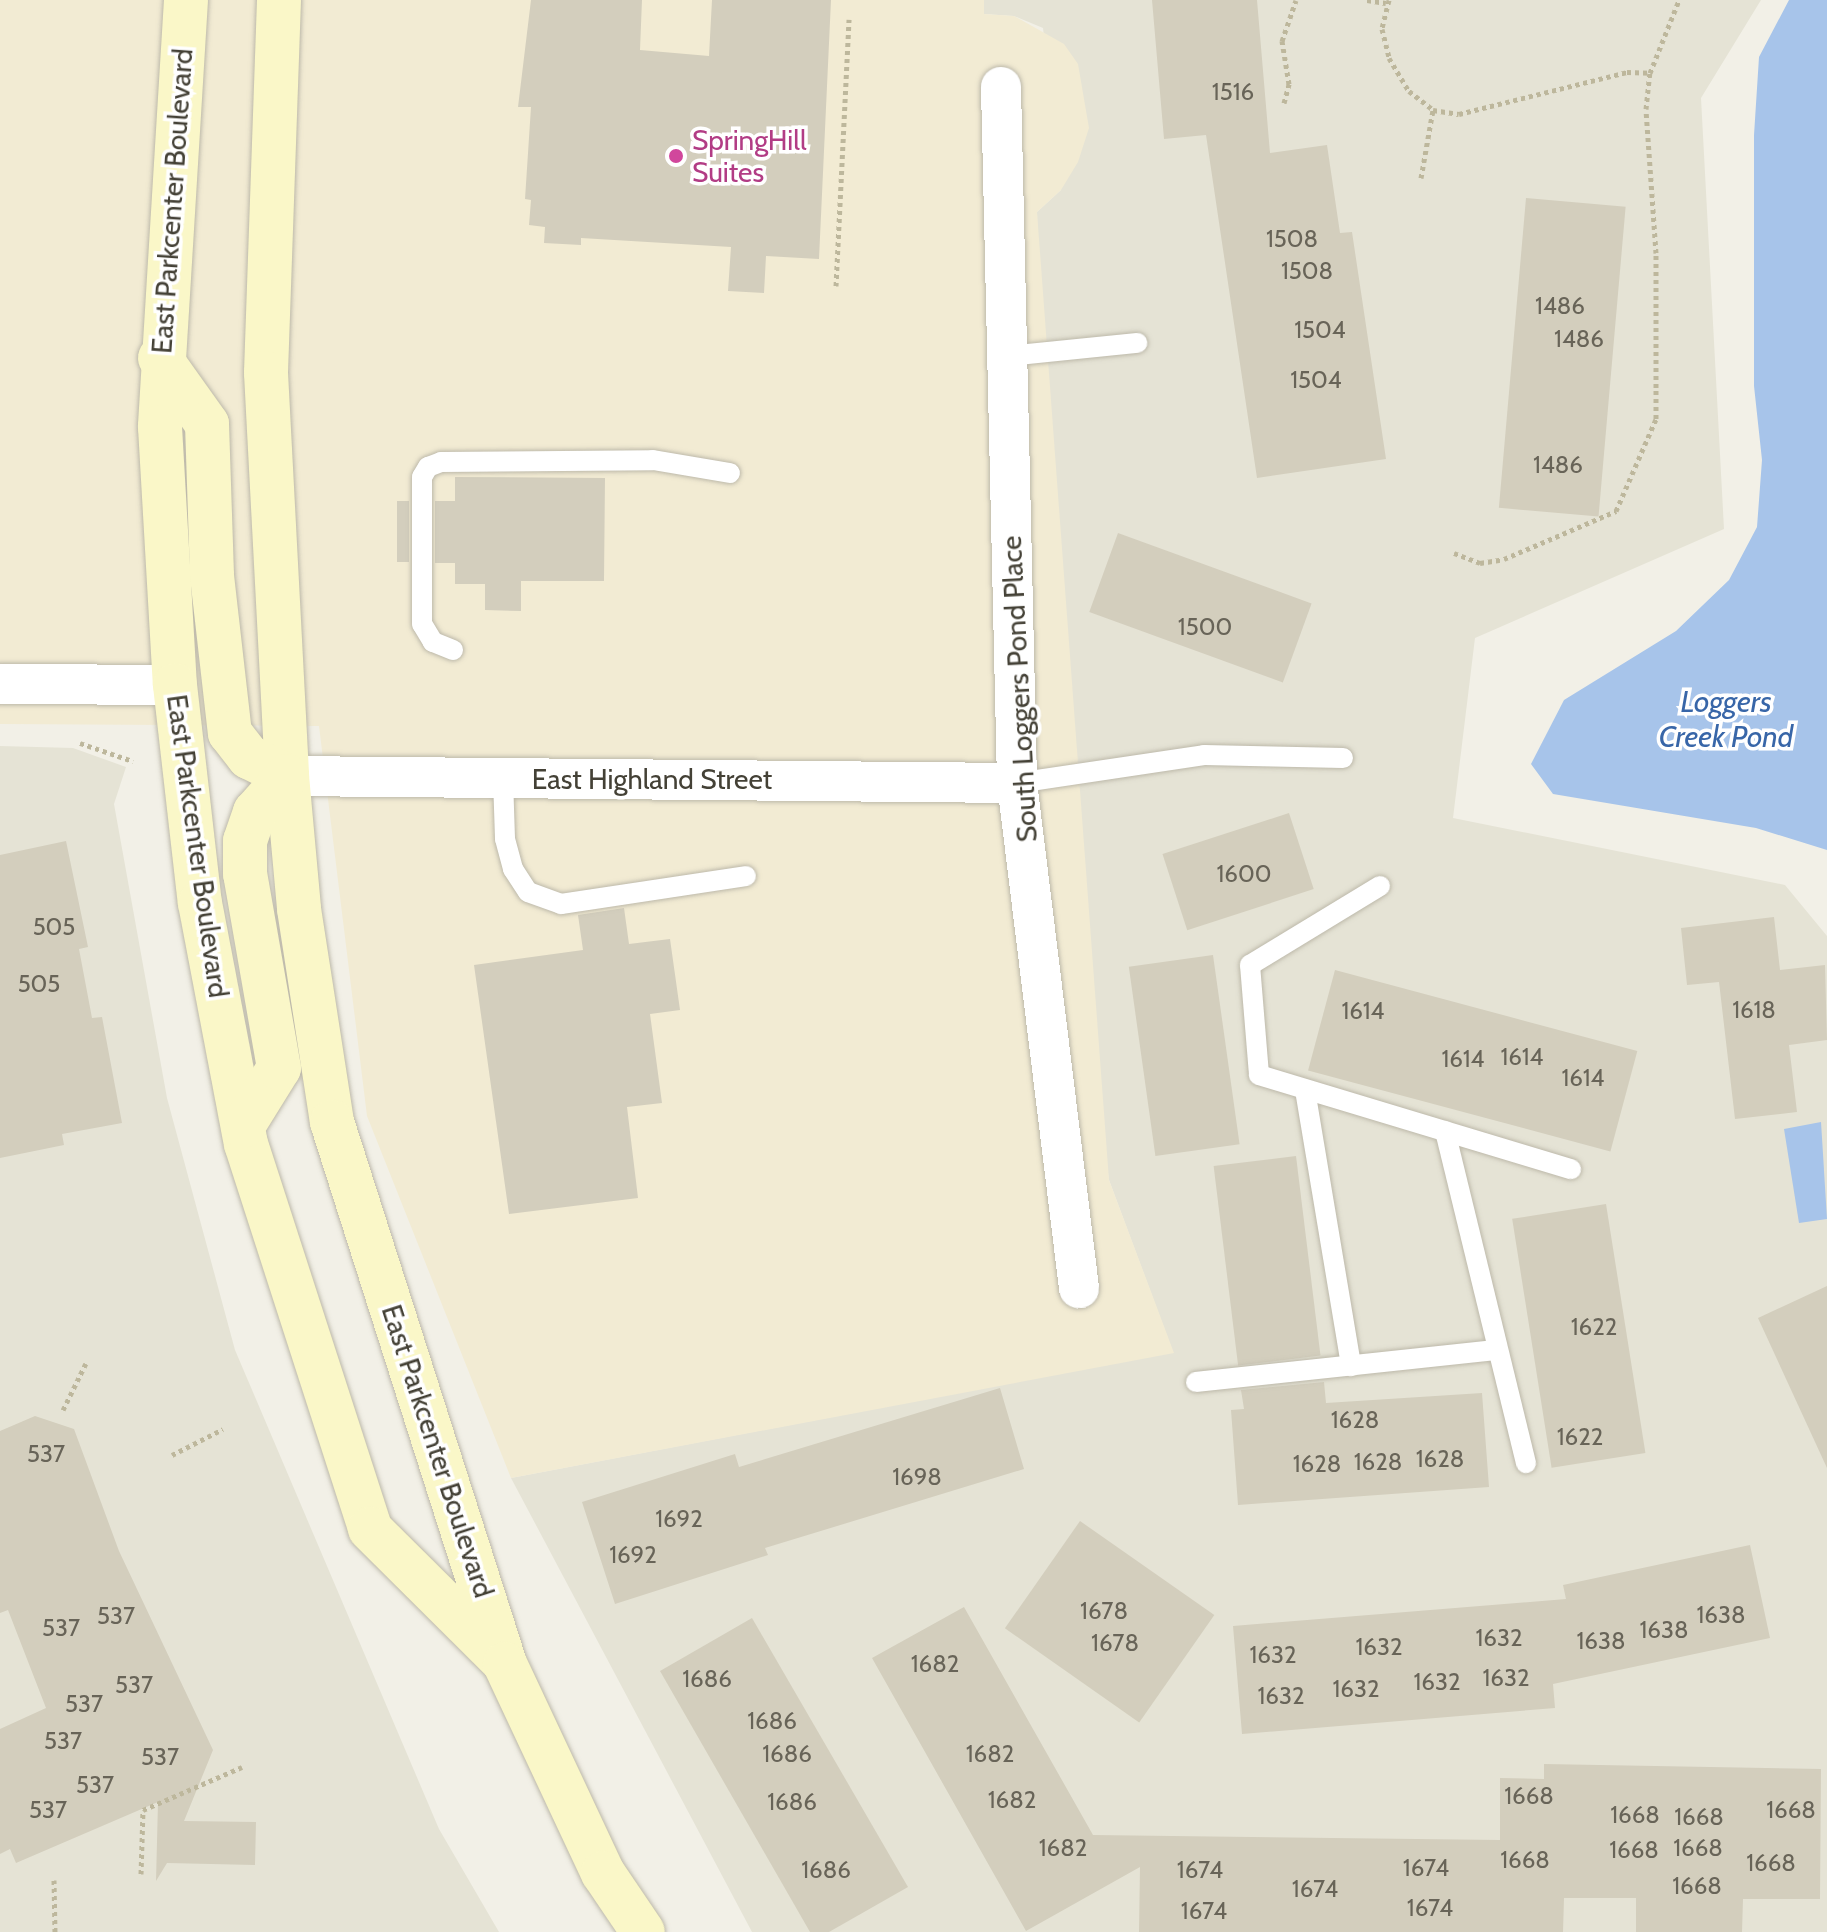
<!DOCTYPE html>
<html>
<head>
<meta charset="utf-8">
<style>
  body { margin:0 }
  #map { position:relative; width:1827px; height:1932px; overflow:hidden; background:#f2f0e7; font-family:Cabin,sans-serif }
  div>[style] { position:absolute }
  .residential>* { inset:0; background:#e5e3d5 }
  .commercial>* { inset:0; background:#f2ebd3 }
  .water>* { inset:0; background:#a7c4ea }
  .building>* { inset:0; background:#d3cebd; transform-origin:0 0 }
  .path>* { height:5px; margin-top:-2.5px; transform-origin:0; background:repeating-linear-gradient(90deg,#bdb79c 0 4px,transparent 0 8px) }
  .roads { filter:drop-shadow(0 0 2px #bdb9aa) drop-shadow(0 0 2px #bdb9aa) }
  .service>* { height:20px; margin:-10px; padding:0 10px; transform-origin:10px; border-radius:10px; background:#fff }
  .minor>* { height:40px; margin:-20px; padding:0 20px; transform-origin:20px; border-radius:20px; background:#fff }
  .secondary>* { height:44px; margin:-22px; padding:0 22px; transform-origin:22px; border-radius:22px; background:#faf7c8 }
  .dots>* { width:22px; height:22px; translate:-50% -50%; box-sizing:border-box; border:4px solid #fff; border-radius:50% }
  span { translate:-50% -50%; white-space:nowrap; text-align:center; line-height:1.15; -webkit-text-stroke:7px #fff; paint-order:stroke }
  .number-label { font-size:24px; color:#686458 }
  .number-label span { -webkit-text-stroke-width:0 }
  .hotel-label { font-size:28px; color:#b23c85 }
  .left { translate:0 -50%; text-align:left }
  .street-label { font-size:28px; color:#444136 }
  .water-label { font-size:30px; color:#3866a8; font-style:italic }
</style>
</head>
<body>
<div id="map">
  <div class="residential">
    <div style="clip-path:polygon(984px 0,1761px 0,1701px 98px,1724px 529px,1475px 638px,1453px 818px,1785px 885px,1827px 936px,1827px 1932px,752px 1932px,511px 1478px,1173px 1352px,1109px 1180px,1042px 690px,1037px 212px,1061px 190px,1043px 28px,1014px 16px,984px 14px)"></div>
    <div style="clip-path:polygon(0 746px,73px 748px,126px 767px,114px 804px,167px 1098px,235px 1350px,439px 1829px,499px 1932px,0 1932px)"></div>
  </div>
  <div class="commercial">
    <div style="clip-path:polygon(0 0,984px 0,984px 14px,1014px 16px,1064px 44px,1078px 64px,1089px 128px,1078px 162px,1061px 190px,1037px 212px,1109px 1180px,1174px 1353px,511px 1478px,367px 1116px,319px 726px,0 724px)"></div>
  </div>
  <div class="water">
    <div style="clip-path:polygon(1789px 0,1827px 0,1827px 850px,1756px 828px,1553px 794px,1531px 764px,1564px 700px,1676px 631px,1729px 580px,1757px 527px,1762px 460px,1754px 386px,1754px 135px,1759px 57px)"></div>
    <div style="clip-path:polygon(1821px 1122px,1827px 1219px,1799px 1223px,1784px 1129px)"></div>
  </div>
  <div class="building">
    <div style="clip-path:polygon(531px 0,642px 0,640px 50px,709px 56px,712px 0,831px 0,819px 259px,766px 256px,764px 293px,728px 291px,731px 247px,581px 238px,581px 245px,544px 243px,545px 227px,529px 225px,531px 200px,525px 199px,531px 107px,518px 107px)"></div>
    <div style="clip-path:polygon(1152px 0,1257px 0,1270px 153px,1327px 145px,1340px 233px,1352px 232px,1386px 459px,1257px 478px,1206px 135px,1164px 139px)"></div>
    <div style="left:1526px;top:198px;width:100px;height:311px;rotate:5deg"></div>
    <div style="clip-path:polygon(455px 477px,605px 478px,604px 581px,521px 581px,521px 611px,485px 610px,485px 584px,455px 584px,455px 563px,435px 563px,435px 501px,455px 501px)"></div>
    <div style="left:397px;top:501px;width:12px;height:61px"></div>
    <div style="left:1118px;top:533px;width:206px;height:84px;rotate:20deg"></div>
    <div style="left:1289px;top:813px;width:80px;height:133px;rotate:72deg"></div>
    <div style="clip-path:polygon(66px 841px,88px 947px,79px 949px,92px 1018px,102px 1017px,122px 1123px,62px 1134px,64px 1145px,0 1158px,0 855px)"></div>
    <div style="clip-path:polygon(624px 908px,629px 944px,670px 939px,680px 1010px,650px 1014px,662px 1103px,627px 1107px,638px 1198px,509px 1214px,474px 965px,583px 950px,578px 915px)"></div>
    <div style="clip-path:polygon(1774px 917px,1780px 970px,1825px 965px,1827px 1040px,1789px 1045px,1797px 1112px,1735px 1119px,1719px 982px,1687px 985px,1681px 928px)"></div>
    <div style="left:1213px;top:955px;width:191px;height:85px;rotate:82deg"></div>
    <div style="left:1335px;top:970px;width:313px;height:104px;rotate:15deg"></div>
    <div style="left:1296px;top:1156px;width:201px;height:83px;rotate:83deg"></div>
    <div style="left:1606px;top:1204px;width:252px;height:95px;rotate:81deg"></div>
    <div style="clip-path:polygon(1827px 1286px,1827px 1468px,1758px 1318px)"></div>
    <div style="clip-path:polygon(1324px 1382px,1326px 1403px,1482px 1393px,1489px 1487px,1238px 1505px,1231px 1410px,1244px 1409px,1241px 1390px)"></div>
    <div style="clip-path:polygon(1000px 1388px,1024px 1469px,765px 1548px,768px 1555px,615px 1604px,582px 1502px,735px 1454px,739px 1467px)"></div>
    <div style="clip-path:polygon(35px 1416px,74px 1429px,119px 1551px,213px 1750px,184px 1821px,256px 1822px,255px 1865px,167px 1863px,156px 1881px,158px 1802px,16px 1863px,10px 1849px,0 1854px,0 1729px,46px 1708px,8px 1610px,0 1613px,0 1431px)"></div>
    <div style="left:1080px;top:1521px;width:164px;height:131px;rotate:35deg"></div>
    <div style="clip-path:polygon(1750px 1545px,1770px 1638px,1553px 1684px,1555px 1708px,1242px 1734px,1233px 1626px,1566px 1599px,1563px 1585px)"></div>
    <div style="clip-path:polygon(964px 1607px,1093px 1835px,1500px 1840px,1500px 1778px,1544px 1779px,1544px 1764px,1821px 1769px,1820px 1899px,1743px 1899px,1742px 1932px,1636px 1932px,1636px 1898px,1564px 1898px,1563px 1932px,1139px 1932px,1140px 1867px,1026px 1931px,872px 1658px)"></div>
    <div style="clip-path:polygon(752px 1618px,908px 1887px,829px 1932px,810px 1932px,660px 1671px)"></div>
  </div>
  <div class="path">
    <div style="left:1367px;top:0;width:19px;rotate:9deg"></div>
    <div style="left:1389px;top:0;width:30px;rotate:104deg"></div>
    <div style="left:1382px;top:29px;width:30px;rotate:76deg"></div>
    <div style="left:1389px;top:58px;width:39px;rotate:59deg"></div>
    <div style="left:1409px;top:91px;width:31px;rotate:38deg"></div>
    <div style="left:1433px;top:110px;width:26px;rotate:9deg"></div>
    <div style="left:1459px;top:114px;width:173px;rotate:-14deg"></div>
    <div style="left:1627px;top:72px;width:23px;rotate:2deg"></div>
    <div style="left:1284px;top:103px;width:20px;rotate:-75deg"></div>
    <div style="left:1289px;top:84px;width:44px;rotate:-99.2deg"></div>
    <div style="left:1282px;top:41px;width:43px;rotate:-71.1deg"></div>
    <div style="left:1421px;top:178px;width:69px;rotate:-80deg"></div>
    <div style="left:836px;top:286px;width:267px;rotate:-87.2deg"></div>
    <div style="left:1454px;top:553px;width:28px;rotate:21deg"></div>
    <div style="left:1480px;top:563px;width:24px;rotate:-9deg"></div>
    <div style="left:1504px;top:559px;width:122px;rotate:-23.2deg"></div>
    <div style="left:1616px;top:511px;width:100px;rotate:-66.5deg"></div>
    <div style="left:1656px;top:419px;width:166px;rotate:-90deg"></div>
    <div style="left:1656px;top:253px;width:144px;rotate:-94deg"></div>
    <div style="left:1646px;top:109px;width:36px;rotate:-84deg"></div>
    <div style="left:1650px;top:73px;width:79px;rotate:-68.3deg"></div>
    <div style="left:80px;top:743px;width:56px;rotate:18.8deg"></div>
    <div style="left:63px;top:1410px;width:52px;rotate:-63.9deg"></div>
    <div style="left:172px;top:1455px;width:57px;rotate:-27deg"></div>
    <div style="left:141px;top:1874px;width:64px;rotate:-88.2deg"></div>
    <div style="left:143px;top:1810px;width:108px;rotate:-23.5deg"></div>
    <div style="left:54px;top:1880px;width:52px;rotate:88.9deg"></div>
  </div>
  <div class="roads">
    <div class="service">
      <div style="left:1008px;top:356px;width:130px;rotate:-5.8deg"></div>
      <div style="left:453px;top:650px;width:22px;rotate:-158deg"></div>
      <div style="left:433px;top:642px;width:21px;rotate:-121deg"></div>
      <div style="left:422px;top:624px;width:147px;rotate:-90deg"></div>
      <div style="left:422px;top:477px;width:12px;rotate:-59deg"></div>
      <div style="left:428px;top:467px;width:14px;rotate:-21deg"></div>
      <div style="left:441px;top:462px;width:212px;rotate:-0.5deg"></div>
      <div style="left:653px;top:460px;width:78px;rotate:9.6deg"></div>
      <div style="left:503px;top:778px;width:61px;rotate:88.1deg"></div>
      <div style="left:505px;top:839px;width:31px;rotate:75deg"></div>
      <div style="left:513px;top:869px;width:27px;rotate:57deg"></div>
      <div style="left:528px;top:892px;width:35px;rotate:20deg"></div>
      <div style="left:561px;top:904px;width:187px;rotate:-8.6deg"></div>
      <div style="left:1017px;top:783px;width:189px;rotate:-8.5deg"></div>
      <div style="left:1204px;top:755px;width:139px;rotate:1.2deg"></div>
      <div style="left:1380px;top:886px;width:152px;rotate:148.7deg"></div>
      <div style="left:1250px;top:965px;width:110px;rotate:85.3deg"></div>
      <div style="left:1259px;top:1075px;width:326px;rotate:16.8deg"></div>
      <div style="left:1305px;top:1090px;width:280px;rotate:80.5deg"></div>
      <div style="left:1445px;top:1131px;width:342px;rotate:76.3deg"></div>
      <div style="left:1196px;top:1382px;width:303px;rotate:-6.1deg"></div>
    </div>
    <div class="minor">
      <div style="left:1001px;top:87px;width:696px;rotate:88.68deg"></div>
      <div style="left:1017px;top:783px;width:509px;rotate:83deg"></div>
      <div style="left:0;top:684px;width:175px;rotate:0.3deg"></div>
      <div style="left:287px;top:776px;width:730px;rotate:0.55deg"></div>
    </div>
    <div class="secondary">
      <div style="left:186px;top:0;width:428px;rotate:93.5deg"></div>
      <div style="left:160px;top:427px;width:258px;rotate:86.7deg"></div>
      <div style="left:175px;top:685px;width:219px;rotate:83.5deg"></div>
      <div style="left:200px;top:903px;width:245px;rotate:79.2deg"></div>
      <div style="left:246px;top:1144px;width:404px;rotate:72.1deg"></div>
      <div style="left:370px;top:1529px;width:186px;rotate:44.8deg"></div>
      <div style="left:279px;top:0;width:373px;rotate:92deg"></div>
      <div style="left:266px;top:373px;width:404px;rotate:87deg"></div>
      <div style="left:287px;top:776px;width:134px;rotate:84.8deg"></div>
      <div style="left:299px;top:909px;width:216px;rotate:81.2deg"></div>
      <div style="left:332px;top:1122px;width:569px;rotate:72.3deg"></div>
      <div style="left:505px;top:1664px;width:231px;rotate:64.9deg"></div>
      <div style="left:603px;top:1873px;width:71px;rotate:55.9deg"></div>
      <div style="left:160px;top:358px;width:81px;rotate:54.5deg"></div>
      <div style="left:207px;top:424px;width:152px;rotate:88.1deg"></div>
      <div style="left:212px;top:576px;width:158px;rotate:83.5deg"></div>
      <div style="left:230px;top:733px;width:31px;rotate:52deg"></div>
      <div style="left:249px;top:757px;width:42px;rotate:26.6deg"></div>
      <div style="left:243px;top:1126px;width:68px;rotate:-58.2deg"></div>
      <div style="left:279px;top:1068px;width:197px;rotate:-99.9deg"></div>
      <div style="left:245px;top:874px;width:33px;rotate:-90deg"></div>
      <div style="left:245px;top:841px;width:31px;rotate:-71deg"></div>
      <div style="left:255px;top:812px;width:48px;rotate:-48.4deg"></div>
    </div>
  </div>
  <div class="dots">
    <div style="left:676px;top:156px;background:#d1479c"></div>
  </div>
  <div class="number-label">
    <span style="left:1233px;top:92px">1516</span>
    <span style="left:1292px;top:239px">1508</span>
    <span style="left:1307px;top:271px">1508</span>
    <span style="left:1560px;top:306px">1486</span>
    <span style="left:1320px;top:330px">1504</span>
    <span style="left:1579px;top:339px">1486</span>
    <span style="left:1316px;top:380px">1504</span>
    <span style="left:1558px;top:465px">1486</span>
    <span style="left:1205px;top:627px">1500</span>
    <span style="left:1244px;top:874px">1600</span>
    <span style="left:54px;top:927px">505</span>
    <span style="left:39px;top:984px">505</span>
    <span style="left:1754px;top:1010px">1618</span>
    <span style="left:1363px;top:1011px">1614</span>
    <span style="left:1522px;top:1057px">1614</span>
    <span style="left:1463px;top:1059px">1614</span>
    <span style="left:1583px;top:1078px">1614</span>
    <span style="left:1594px;top:1327px">1622</span>
    <span style="left:1355px;top:1420px">1628</span>
    <span style="left:1580px;top:1437px">1622</span>
    <span style="left:46px;top:1454px">537</span>
    <span style="left:1440px;top:1459px">1628</span>
    <span style="left:1378px;top:1462px">1628</span>
    <span style="left:1317px;top:1464px">1628</span>
    <span style="left:917px;top:1477px">1698</span>
    <span style="left:679px;top:1519px">1692</span>
    <span style="left:633px;top:1555px">1692</span>
    <span style="left:1104px;top:1611px">1678</span>
    <span style="left:1721px;top:1615px">1638</span>
    <span style="left:116px;top:1616px">537</span>
    <span style="left:61px;top:1628px">537</span>
    <span style="left:1664px;top:1630px">1638</span>
    <span style="left:1499px;top:1638px">1632</span>
    <span style="left:1601px;top:1641px">1638</span>
    <span style="left:1115px;top:1643px">1678</span>
    <span style="left:1379px;top:1647px">1632</span>
    <span style="left:1273px;top:1655px">1632</span>
    <span style="left:935px;top:1664px">1682</span>
    <span style="left:1506px;top:1678px">1632</span>
    <span style="left:707px;top:1679px">1686</span>
    <span style="left:1437px;top:1682px">1632</span>
    <span style="left:134px;top:1685px">537</span>
    <span style="left:1356px;top:1689px">1632</span>
    <span style="left:1281px;top:1696px">1632</span>
    <span style="left:84px;top:1704px">537</span>
    <span style="left:772px;top:1721px">1686</span>
    <span style="left:63px;top:1741px">537</span>
    <span style="left:787px;top:1754px">1686</span>
    <span style="left:990px;top:1754px">1682</span>
    <span style="left:160px;top:1757px">537</span>
    <span style="left:95px;top:1785px">537</span>
    <span style="left:1529px;top:1796px">1668</span>
    <span style="left:1012px;top:1800px">1682</span>
    <span style="left:792px;top:1802px">1686</span>
    <span style="left:48px;top:1810px">537</span>
    <span style="left:1791px;top:1810px">1668</span>
    <span style="left:1635px;top:1815px">1668</span>
    <span style="left:1699px;top:1817px">1668</span>
    <span style="left:1063px;top:1848px">1682</span>
    <span style="left:1698px;top:1848px">1668</span>
    <span style="left:1634px;top:1850px">1668</span>
    <span style="left:1525px;top:1860px">1668</span>
    <span style="left:1771px;top:1863px">1668</span>
    <span style="left:1426px;top:1868px">1674</span>
    <span style="left:826px;top:1870px">1686</span>
    <span style="left:1200px;top:1870px">1674</span>
    <span style="left:1697px;top:1886px">1668</span>
    <span style="left:1315px;top:1889px">1674</span>
    <span style="left:1430px;top:1908px">1674</span>
    <span style="left:1204px;top:1911px">1674</span>
  </div>
  <div class="hotel-label">
    <span class="left" style="left:692px;top:156px">SpringHill<br>Suites</span>
  </div>
  <div class="street-label">
    <span style="left:172px;top:201px;rotate:-86deg">East Parkcenter Boulevard</span>
    <span style="left:1019px;top:689px;rotate:-93deg">South Loggers Pond Place</span>
    <span style="left:652px;top:779px">East Highland Street</span>
    <span style="left:198px;top:846px;rotate:82deg">East Parkcenter Boulevard</span>
    <span style="left:438px;top:1451px;rotate:72deg">East Parkcenter Boulevard</span>
  </div>
  <div class="water-label">
    <span style="left:1726px;top:719px">Loggers<br>Creek Pond</span>
  </div>
</div>
</body>
</html>
